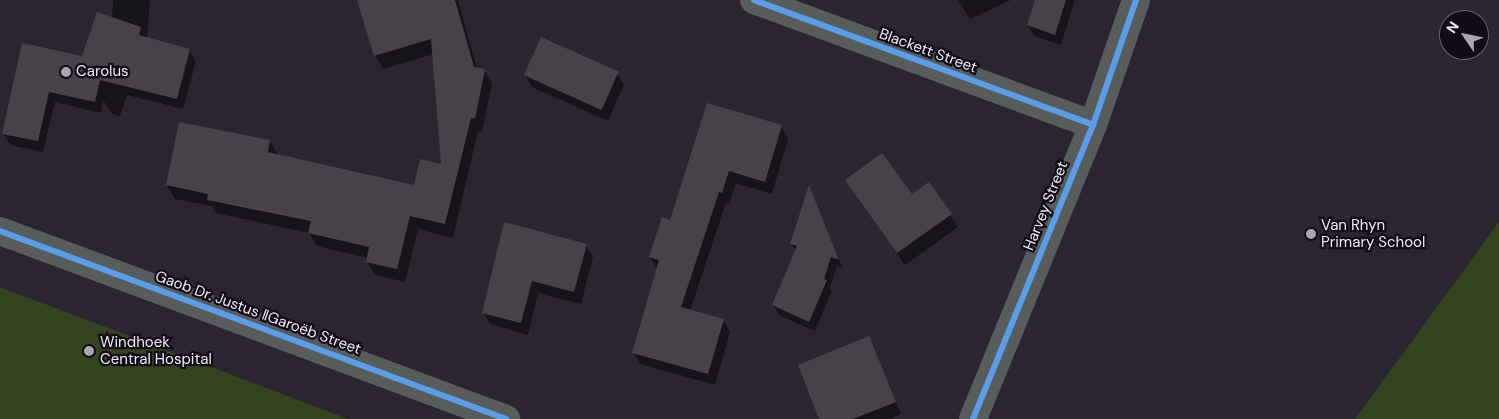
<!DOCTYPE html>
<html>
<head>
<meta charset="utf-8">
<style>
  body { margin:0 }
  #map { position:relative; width:1499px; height:419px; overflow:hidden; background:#2b2532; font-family:"DM Sans",sans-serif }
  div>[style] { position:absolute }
  .green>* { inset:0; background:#34441e }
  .shadow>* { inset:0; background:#0007 }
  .building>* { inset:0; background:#48414a; transform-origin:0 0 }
  .minor>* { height:28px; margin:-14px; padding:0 14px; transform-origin:14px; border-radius:14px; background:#585d5b }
  .tertiary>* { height:28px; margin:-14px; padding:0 14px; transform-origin:14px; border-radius:14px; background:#585d5b }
  .cycleway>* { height:6px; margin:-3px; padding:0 3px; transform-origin:3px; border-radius:3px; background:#5a9eea }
  .dots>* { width:14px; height:14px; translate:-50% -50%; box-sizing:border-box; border:2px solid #110c16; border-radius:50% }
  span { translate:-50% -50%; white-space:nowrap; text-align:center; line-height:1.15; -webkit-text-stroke:4.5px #110c16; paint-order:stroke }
  .street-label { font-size:15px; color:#efe9f8 }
  .poi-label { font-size:15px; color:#efe9f8 }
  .left { translate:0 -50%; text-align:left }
  .north { position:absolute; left:1439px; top:10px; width:50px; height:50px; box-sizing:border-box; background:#110c16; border:1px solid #6a6470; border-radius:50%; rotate:304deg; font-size:14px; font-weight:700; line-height:20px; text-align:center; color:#efe9f8 }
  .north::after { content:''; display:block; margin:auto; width:18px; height:22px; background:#aaa4b3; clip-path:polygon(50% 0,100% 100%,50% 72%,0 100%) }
</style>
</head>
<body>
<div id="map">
  <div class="green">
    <div style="clip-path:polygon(1499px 222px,1499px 419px,1355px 419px)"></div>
    <div style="clip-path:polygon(0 287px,348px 419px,0 419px)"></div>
  </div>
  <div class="shadow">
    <div style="clip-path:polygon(113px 0,150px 0,147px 38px,189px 50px,196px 61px,183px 109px,127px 95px,120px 116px,112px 114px,103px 100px,101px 113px,55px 102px,43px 152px,10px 145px,4px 134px,83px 57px,112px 18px)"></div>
    <div style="clip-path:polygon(359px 0,458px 0,477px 69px,484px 70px,492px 84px,482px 132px,478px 131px,453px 238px,418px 229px,405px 282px,375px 275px,367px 262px,368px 258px,317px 246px,309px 233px,216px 213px,212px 206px,175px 199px,167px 185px,270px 141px,278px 155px,414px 187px,443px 166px,434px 54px,383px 69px,375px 55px)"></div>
    <div style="clip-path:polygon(958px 0,1011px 0,970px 19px)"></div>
    <div style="clip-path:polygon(1036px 0,1075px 0,1061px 45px,1034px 36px,1028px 25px)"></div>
    <div style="clip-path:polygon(617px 73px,624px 85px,608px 121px,532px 87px,525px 75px)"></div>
    <div style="clip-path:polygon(707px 105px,781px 126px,788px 139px,772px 194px,736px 183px,729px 204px,726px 203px,690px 311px,723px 320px,730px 332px,715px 385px,640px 364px,633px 352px,657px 269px,650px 257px,671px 222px)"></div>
    <div style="clip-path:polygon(847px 181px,911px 196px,929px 184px,958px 227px,905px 265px)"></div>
    <div style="clip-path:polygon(810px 188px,843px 269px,837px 266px,830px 288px,832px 291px,815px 331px,779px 315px,773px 305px,796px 252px,791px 243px)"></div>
    <div style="clip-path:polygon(586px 245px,593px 257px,581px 304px,538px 293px,528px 335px,490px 324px,483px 312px)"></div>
    <div style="clip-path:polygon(869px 337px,901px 414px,889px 419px,820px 419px)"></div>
  </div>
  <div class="building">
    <div style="clip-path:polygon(357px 0,455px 0,474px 67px,485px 69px,475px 119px,471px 118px,445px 224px,410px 216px,397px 269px,366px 262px,369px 247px,308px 233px,311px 221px,207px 200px,208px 194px,166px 185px,179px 122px,270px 140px,268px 152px,414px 185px,420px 159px,441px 164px,431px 39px,374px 56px)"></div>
    <div style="clip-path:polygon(1035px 0,1066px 0,1055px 35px,1027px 25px)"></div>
    <div style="clip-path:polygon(97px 12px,141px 27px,139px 35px,190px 49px,177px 99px,100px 80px,95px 102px,49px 92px,38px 141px,2px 134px,22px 43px,82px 56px)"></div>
    <div style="left:541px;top:37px;width:85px;height:42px;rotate:24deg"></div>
    <div style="clip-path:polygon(707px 103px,782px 125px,765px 182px,729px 171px,722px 193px,719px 192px,681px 307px,724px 319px,708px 374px,632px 353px,659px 260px,649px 257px,662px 217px,670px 220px)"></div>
    <div style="clip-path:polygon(882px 153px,912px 194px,929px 182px,952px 214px,897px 253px,845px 180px)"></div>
    <div style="clip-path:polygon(809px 185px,839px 260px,831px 257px,824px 279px,827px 280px,809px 322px,772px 305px,797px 246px,790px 244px)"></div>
    <div style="clip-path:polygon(504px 222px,587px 244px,574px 292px,532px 281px,521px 323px,482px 313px)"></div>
    <div style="clip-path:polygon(869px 336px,896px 402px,853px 419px,819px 419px,798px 365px)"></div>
  </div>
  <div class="minor">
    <div style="left:754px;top:0;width:361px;rotate:20.2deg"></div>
    <div style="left:973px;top:419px;width:318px;rotate:-67.8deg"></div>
    <div style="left:1093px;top:125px;width:132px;rotate:-71deg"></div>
  </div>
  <div class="tertiary">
    <div style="left:0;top:231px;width:540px;rotate:20.38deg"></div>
  </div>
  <div class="cycleway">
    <div style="left:754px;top:0;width:361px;rotate:20.2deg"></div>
    <div style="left:0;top:231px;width:540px;rotate:20.38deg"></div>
    <div style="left:973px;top:419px;width:318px;rotate:-67.8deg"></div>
    <div style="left:1093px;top:125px;width:132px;rotate:-71deg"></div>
  </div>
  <div class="dots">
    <div style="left:66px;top:72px;background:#aaa4b3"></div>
    <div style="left:1311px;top:234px;background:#aaa4b3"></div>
    <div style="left:89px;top:351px;background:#aaa4b3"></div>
  </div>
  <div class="street-label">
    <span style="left:928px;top:51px;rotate:20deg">Blackett Street</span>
    <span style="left:1046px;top:206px;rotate:-68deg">Harvey Street</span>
    <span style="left:258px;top:313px;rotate:20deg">Gaob Dr. Justus ǁGaroëb Street</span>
  </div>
  <div class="poi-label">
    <span class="left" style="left:76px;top:72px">Carolus</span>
    <span class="left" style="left:1321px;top:234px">Van Rhyn<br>Primary School</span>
    <span class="left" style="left:100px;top:351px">Windhoek<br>Central Hospital</span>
  </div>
  <div class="north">N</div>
</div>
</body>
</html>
